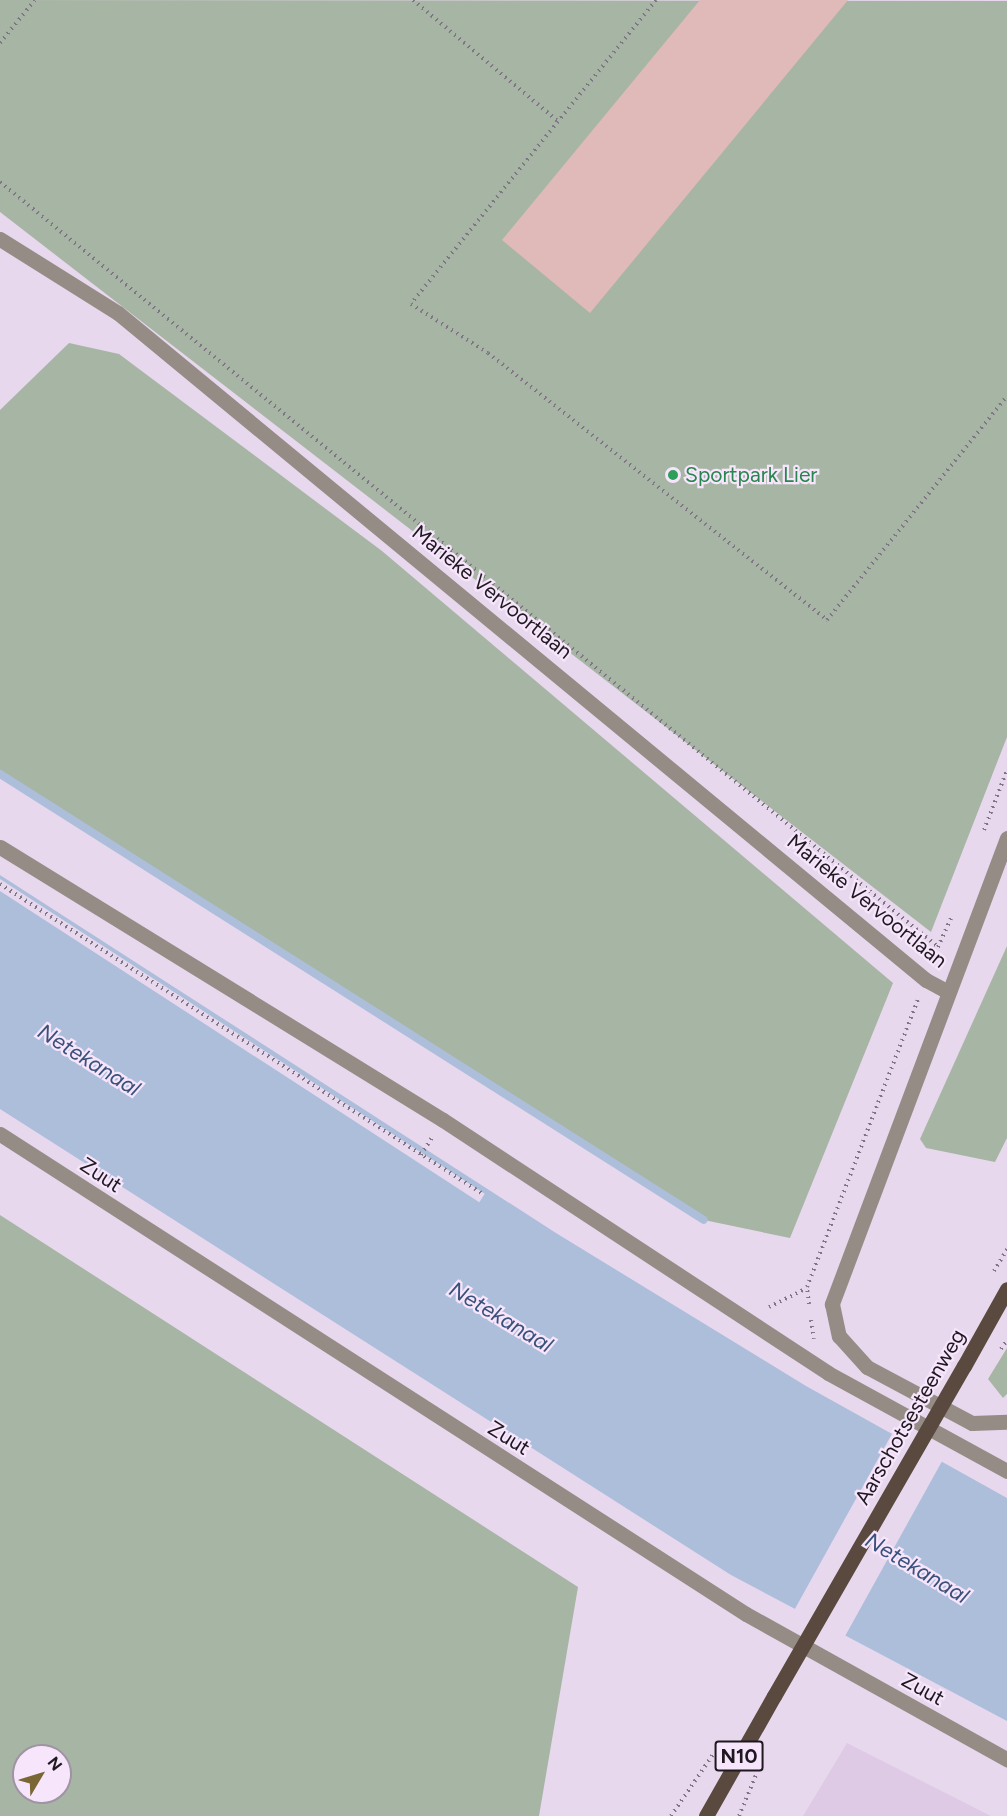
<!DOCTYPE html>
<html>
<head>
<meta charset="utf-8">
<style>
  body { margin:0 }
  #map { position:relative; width:1007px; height:1816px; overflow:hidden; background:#e8d8ee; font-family:Figtree,sans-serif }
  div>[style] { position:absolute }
  .built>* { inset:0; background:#dfcae6 }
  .green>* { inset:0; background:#a7b5a4 }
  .water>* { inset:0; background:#adbedb }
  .pier>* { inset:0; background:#e8d8ee; transform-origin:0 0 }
  .stream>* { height:8px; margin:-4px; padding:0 4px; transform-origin:4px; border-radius:4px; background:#adbedb }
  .building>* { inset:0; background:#e0bab8 }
  .path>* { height:4px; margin-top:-2px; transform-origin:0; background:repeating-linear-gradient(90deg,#807584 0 1.5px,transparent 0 6px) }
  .lane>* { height:15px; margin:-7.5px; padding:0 7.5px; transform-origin:7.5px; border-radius:7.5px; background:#968c86 }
  .street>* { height:15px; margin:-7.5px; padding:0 7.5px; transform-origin:7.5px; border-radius:7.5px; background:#968c86 }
  .primary>* { height:15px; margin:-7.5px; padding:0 7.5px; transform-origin:7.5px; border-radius:7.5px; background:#5a493f }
  .primary-bridge>* { height:15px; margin:-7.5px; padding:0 7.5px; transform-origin:7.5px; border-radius:7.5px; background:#5a493f }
  .dots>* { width:16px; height:16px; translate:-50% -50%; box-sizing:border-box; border:3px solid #f6e5fb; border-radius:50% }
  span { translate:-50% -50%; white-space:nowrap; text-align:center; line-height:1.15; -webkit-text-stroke:4.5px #f6e5fb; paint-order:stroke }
  .shield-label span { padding:2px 4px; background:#f6e5fb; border:2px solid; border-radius:4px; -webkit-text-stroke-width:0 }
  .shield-label { font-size:20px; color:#1e181f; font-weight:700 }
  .leisure-label { font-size:21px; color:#27864d }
  .left { translate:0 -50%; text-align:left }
  .street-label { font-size:21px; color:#1e181f }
  .water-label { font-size:22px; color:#3a527b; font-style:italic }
  .north { position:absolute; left:12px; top:1744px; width:60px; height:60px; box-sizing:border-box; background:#f6e5fb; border:2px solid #a093a3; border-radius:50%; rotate:52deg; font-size:16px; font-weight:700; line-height:24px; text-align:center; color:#1e181f }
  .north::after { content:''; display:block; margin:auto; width:21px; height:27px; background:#7a6635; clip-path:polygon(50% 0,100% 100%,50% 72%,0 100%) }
</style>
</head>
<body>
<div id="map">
  <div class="built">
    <div style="clip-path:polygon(847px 1743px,991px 1816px,803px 1816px)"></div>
  </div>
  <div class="green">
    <div style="clip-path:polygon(0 0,1007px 1px,1007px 737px,931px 932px,0 212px)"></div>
    <div style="clip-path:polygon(69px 343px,119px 354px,382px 551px,893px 983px,790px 1238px,704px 1220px,0 774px,0 410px)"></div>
    <div style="clip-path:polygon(1007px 946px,1007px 1138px,995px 1162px,926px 1148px,920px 1139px)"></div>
    <div style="clip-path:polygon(evenodd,0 1215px,578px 1587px,539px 1816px,0 1816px,0 1215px,24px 1756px,60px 1756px,60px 1792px,24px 1792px,24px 1756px)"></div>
    <div style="clip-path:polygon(1007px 1348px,1007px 1394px,1003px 1398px,988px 1379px)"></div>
  </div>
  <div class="water">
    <div style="clip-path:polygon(0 875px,556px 1233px,806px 1386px,1007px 1498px,1007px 1721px,731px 1575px,0 1109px)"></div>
  </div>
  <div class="pier">
    <div style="left:0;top:879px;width:578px;height:10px;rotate:33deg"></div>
    <div style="left:893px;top:1432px;width:57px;height:207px;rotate:29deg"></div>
  </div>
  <div class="stream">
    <div style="left:0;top:774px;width:833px;rotate:32.36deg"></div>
  </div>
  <div class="building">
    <div style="clip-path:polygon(700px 0,848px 0,590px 313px,502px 240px)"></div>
  </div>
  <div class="path">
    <div style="left:413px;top:0;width:190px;rotate:39.9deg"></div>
    <div style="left:656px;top:0;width:390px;rotate:128.9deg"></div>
    <div style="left:411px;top:304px;width:91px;rotate:32.5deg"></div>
    <div style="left:488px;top:353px;width:432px;rotate:38.2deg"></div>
    <div style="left:827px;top:620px;width:287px;rotate:-51.2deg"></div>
    <div style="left:0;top:43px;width:55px;rotate:-50.9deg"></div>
    <div style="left:0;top:182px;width:1208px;rotate:39.19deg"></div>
    <div style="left:984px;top:830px;width:64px;rotate:-69deg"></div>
    <div style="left:0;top:884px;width:574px;rotate:32.69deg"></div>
    <div style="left:933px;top:958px;width:46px;rotate:-65.7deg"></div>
    <div style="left:421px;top:1155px;width:22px;rotate:-58deg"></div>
    <div style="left:994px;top:1271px;width:26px;rotate:-59deg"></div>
    <div style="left:809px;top:1304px;width:17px;rotate:-97deg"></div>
    <div style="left:807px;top:1287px;width:309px;rotate:-68.9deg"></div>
    <div style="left:769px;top:1307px;width:42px;rotate:-26.6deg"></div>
    <div style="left:811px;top:1320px;width:19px;rotate:81deg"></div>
    <div style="left:1001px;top:1349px;width:11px;rotate:-56deg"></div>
    <div style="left:671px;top:1816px;width:76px;rotate:-55.7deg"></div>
    <div style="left:739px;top:1816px;width:44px;rotate:-67.5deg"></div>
  </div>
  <div class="lane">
    <div style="left:0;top:847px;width:520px;rotate:31.64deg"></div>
    <div style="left:443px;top:1120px;width:461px;rotate:33.3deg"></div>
    <div style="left:828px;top:1373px;width:204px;rotate:28.7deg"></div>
  </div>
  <div class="street">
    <div style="left:0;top:239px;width:139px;rotate:32.1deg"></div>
    <div style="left:118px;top:313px;width:1048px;rotate:39.54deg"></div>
    <div style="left:926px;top:980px;width:24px;rotate:28deg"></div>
    <div style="left:1007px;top:838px;width:498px;rotate:110.6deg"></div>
    <div style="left:832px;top:1304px;width:33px;rotate:78deg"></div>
    <div style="left:839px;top:1336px;width:42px;rotate:47.9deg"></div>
    <div style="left:867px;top:1367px;width:119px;rotate:28.1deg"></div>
    <div style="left:972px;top:1423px;width:35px;rotate:-2deg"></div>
    <div style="left:0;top:1134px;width:887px;rotate:32.76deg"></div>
    <div style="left:746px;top:1614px;width:299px;rotate:29.1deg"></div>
  </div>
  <div class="primary">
    <div style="left:964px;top:1366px;width:88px;rotate:-60.8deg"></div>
    <div style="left:706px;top:1816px;width:138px;rotate:-60.5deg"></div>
  </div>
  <div class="primary-bridge">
    <div style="left:774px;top:1696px;width:381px;rotate:-60.1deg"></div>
  </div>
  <div class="dots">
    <div style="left:673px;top:475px;background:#2e9e5b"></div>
  </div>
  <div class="shield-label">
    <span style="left:739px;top:1756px">N10</span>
  </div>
  <div class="leisure-label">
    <span class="left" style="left:685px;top:475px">Sportpark Lier</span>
  </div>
  <div class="street-label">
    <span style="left:492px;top:592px;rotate:39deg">Marieke Vervoortlaan</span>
    <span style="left:867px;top:901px;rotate:39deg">Marieke Vervoortlaan</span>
    <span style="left:101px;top:1175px;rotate:33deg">Zuut</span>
    <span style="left:910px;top:1417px;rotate:-60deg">Aarschotsesteenweg</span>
    <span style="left:509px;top:1438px;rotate:32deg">Zuut</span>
    <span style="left:923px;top:1689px;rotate:29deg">Zuut</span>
  </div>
  <div class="water-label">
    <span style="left:89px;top:1060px;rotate:32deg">Netekanaal</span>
    <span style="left:501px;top:1317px;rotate:31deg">Netekanaal</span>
    <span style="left:917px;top:1568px;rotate:31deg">Netekanaal</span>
  </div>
  <div class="north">N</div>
</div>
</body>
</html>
